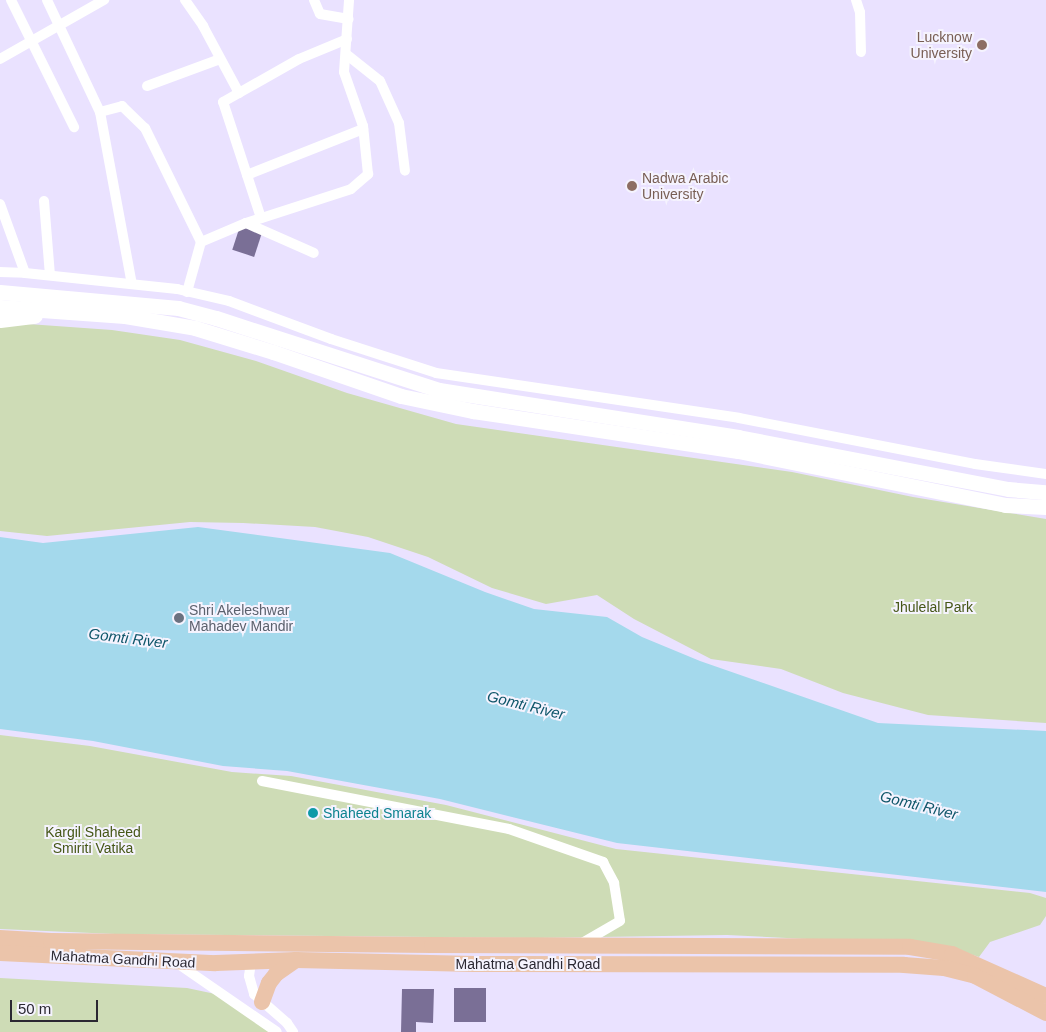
<!DOCTYPE html>
<html>
<head>
<meta charset="utf-8">
<style>
  body { margin:0 }
  #map { position:relative; width:1046px; height:1032px; overflow:hidden; background:#eae2ff; font-family:Helvetica,sans-serif }
  div>[style] { position:absolute }
  .green>* { inset:0; background:#cedcb6 }
  .water>* { inset:0; background:#a4d9ec }
  .building>* { inset:0; background:#7a6f96; transform-origin:0 0 }
  .street>* { height:10px; margin:-5px; padding:0 5px; transform-origin:5px; border-radius:5px; background:#fff }
  .secondary>* { height:15px; margin:-7.5px; padding:0 7.5px; transform-origin:7.5px; border-radius:7.5px; background:#fff }
  .primary>* { height:16px; margin:-8px; padding:0 8px; transform-origin:8px; border-radius:8px; background:#ebc4aa }
  .dots>* { width:14px; height:14px; translate:-50% -50%; box-sizing:border-box; border:2px solid #f5f3fe; border-radius:50% }
  span { translate:-50% -50%; white-space:nowrap; text-align:center; line-height:1.15; -webkit-text-stroke:4px #f5f3fe; paint-order:stroke }
  .education-label { font-size:14px; color:#785e54 }
  .right { translate:-100% -50%; text-align:right }
  .left { translate:0 -50%; text-align:left }
  .park-label { font-size:14px; color:#465717 }
  .worship-label { font-size:14px; color:#5b616d }
  .culture-label { font-size:14px; color:#0d838f }
  .street-label { font-size:14px; color:#2b2832 }
  .water-label { font-size:15px; color:#0f566a; font-style:italic }
  .scale { position:absolute; left:10px; top:1000px; width:88px; height:22px; box-sizing:border-box; border:2px solid #2b2832; border-top:0; padding-left:6px; font-size:15px; line-height:18px; white-space:nowrap; color:#2b2832; -webkit-text-stroke:4px #f5f3fe; paint-order:stroke }
</style>
</head>
<body>
<div id="map">
  <div class="green">
    <div style="clip-path:polygon(0 322px,112px 330px,180px 340px,256px 361px,347px 393px,456px 424px,792px 472px,913px 497px,1046px 519px,1046px 723px,928px 715px,843px 693px,781px 669px,711px 659px,634px 619px,597px 595px,546px 604px,492px 588px,428px 557px,368px 537px,315px 527px,243px 523px,190px 522px,47px 536px,0 531px)"></div>
    <div style="clip-path:polygon(0 735px,90px 746px,232px 772px,291px 776px,446px 805px,616px 849px,1030px 893px,1046px 898px,1046px 916px,1040px 925px,990px 942px,979px 957px,946px 946px,727px 935px,535px 938px,115px 934px,0 929px)"></div>
    <div style="clip-path:polygon(0 978px,187px 988px,220px 995px,269px 1032px,0 1032px)"></div>
  </div>
  <div class="water">
    <div style="clip-path:polygon(198px 527px,390px 553px,485px 592px,534px 609px,607px 617px,642px 637px,700px 661px,878px 723px,1046px 731px,1046px 892px,617px 843px,440px 799px,287px 771px,223px 766px,93px 741px,0 729px,0 537px,43px 543px)"></div>
  </div>
  <div class="building">
    <div style="left:240px;top:226px;width:23px;height:25px;rotate:18deg"></div>
    <div style="left:454px;top:988px;width:32px;height:34px"></div>
    <div style="clip-path:polygon(402px 989px,434px 989px,433px 1023px,416px 1022px,416px 1032px,401px 1032px)"></div>
  </div>
  <div class="street">
    <div style="left:11px;top:0;width:142px;rotate:63.6deg"></div>
    <div style="left:47px;top:0;width:124px;rotate:64.7deg"></div>
    <div style="left:100px;top:112px;width:23px;rotate:-15deg"></div>
    <div style="left:122px;top:106px;width:32px;rotate:44deg"></div>
    <div style="left:145px;top:128px;width:127px;rotate:63.8deg"></div>
    <div style="left:185px;top:0;width:32px;rotate:55deg"></div>
    <div style="left:203px;top:26px;width:76px;rotate:61.8deg"></div>
    <div style="left:314px;top:0;width:15px;rotate:67deg"></div>
    <div style="left:320px;top:14px;width:29px;rotate:10deg"></div>
    <div style="left:856px;top:0;width:13px;rotate:72deg"></div>
    <div style="left:860px;top:12px;width:40px;rotate:88.6deg"></div>
    <div style="left:346px;top:54px;width:43px;rotate:38.5deg"></div>
    <div style="left:380px;top:81px;width:46px;rotate:65.7deg"></div>
    <div style="left:399px;top:123px;width:48px;rotate:82.9deg"></div>
    <div style="left:0;top:59px;width:120px;rotate:-29.6deg"></div>
    <div style="left:147px;top:86px;width:78px;rotate:-20.3deg"></div>
    <div style="left:100px;top:112px;width:175px;rotate:79.5deg"></div>
    <div style="left:247px;top:175px;width:125px;rotate:-21.6deg"></div>
    <div style="left:44px;top:201px;width:74px;rotate:85.4deg"></div>
    <div style="left:0;top:204px;width:73px;rotate:70.1deg"></div>
    <div style="left:261px;top:218px;width:122px;rotate:-108.1deg"></div>
    <div style="left:223px;top:102px;width:87px;rotate:-29.5deg"></div>
    <div style="left:299px;top:59px;width:52px;rotate:-22.6deg"></div>
    <div style="left:246px;top:223px;width:74px;rotate:23.8deg"></div>
    <div style="left:0;top:272px;width:25px;rotate:2deg"></div>
    <div style="left:25px;top:273px;width:153px;rotate:6deg"></div>
    <div style="left:177px;top:289px;width:53px;rotate:13deg"></div>
    <div style="left:229px;top:301px;width:109px;rotate:20.4deg"></div>
    <div style="left:331px;top:339px;width:110px;rotate:17.9deg"></div>
    <div style="left:436px;top:373px;width:306px;rotate:8.4deg"></div>
    <div style="left:739px;top:418px;width:240px;rotate:11deg"></div>
    <div style="left:975px;top:464px;width:72px;rotate:8deg"></div>
    <div style="left:187px;top:292px;width:52px;rotate:-74.4deg"></div>
    <div style="left:201px;top:242px;width:49px;rotate:-22.9deg"></div>
    <div style="left:246px;top:223px;width:110px;rotate:-17.9deg"></div>
    <div style="left:351px;top:189px;width:23px;rotate:-41deg"></div>
    <div style="left:368px;top:174px;width:48px;rotate:-95.9deg"></div>
    <div style="left:363px;top:126px;width:57px;rotate:-109.4deg"></div>
    <div style="left:344px;top:72px;width:72px;rotate:-86deg"></div>
    <div style="left:262px;top:781px;width:252px;rotate:11deg"></div>
    <div style="left:509px;top:829px;width:100px;rotate:19.3deg"></div>
    <div style="left:603px;top:862px;width:24px;rotate:62deg"></div>
    <div style="left:614px;top:883px;width:38px;rotate:81deg"></div>
    <div style="left:620px;top:921px;width:44px;rotate:149.9deg"></div>
    <div style="left:251px;top:962px;width:14px;rotate:98deg"></div>
    <div style="left:249px;top:976px;width:19px;rotate:74deg"></div>
    <div style="left:254px;top:994px;width:44px;rotate:41.3deg"></div>
    <div style="left:287px;top:1023px;width:11px;rotate:56deg"></div>
    <div style="left:177px;top:963px;width:121px;rotate:34.6deg"></div>
  </div>
  <div class="secondary">
    <div style="left:0;top:292px;width:179px;rotate:5.1deg"></div>
    <div style="left:178px;top:308px;width:39px;rotate:15deg"></div>
    <div style="left:216px;top:318px;width:234px;rotate:17.9deg"></div>
    <div style="left:439px;top:390px;width:303px;rotate:8.9deg"></div>
    <div style="left:738px;top:437px;width:275px;rotate:10.9deg"></div>
    <div style="left:1008px;top:489px;width:38px;rotate:5deg"></div>
    <div style="left:0;top:307px;width:125px;rotate:4.1deg"></div>
    <div style="left:125px;top:316px;width:71px;rotate:9.7deg"></div>
    <div style="left:195px;top:328px;width:82px;rotate:17.1deg"></div>
    <div style="left:273px;top:352px;width:135px;rotate:19deg"></div>
    <div style="left:401px;top:396px;width:74px;rotate:11.8deg"></div>
    <div style="left:473px;top:411px;width:268px;rotate:8.6deg"></div>
    <div style="left:738px;top:451px;width:272px;rotate:11.4deg"></div>
    <div style="left:1005px;top:505px;width:41px;rotate:2.8deg"></div>
    <div style="left:0;top:320px;width:35px;rotate:-7deg"></div>
  </div>
  <div class="primary">
    <div style="left:0;top:938px;width:51px;rotate:3.4deg"></div>
    <div style="left:51px;top:941px;width:381px;rotate:0.6deg"></div>
    <div style="left:432px;top:945px;width:478px;rotate:0.2deg"></div>
    <div style="left:910px;top:947px;width:43px;rotate:9.5deg"></div>
    <div style="left:952px;top:954px;width:103px;rotate:24.1deg"></div>
    <div style="left:0;top:953px;width:216px;rotate:2.7deg"></div>
    <div style="left:216px;top:963px;width:80px;rotate:-2.1deg"></div>
    <div style="left:296px;top:960px;width:179px;rotate:1.3deg"></div>
    <div style="left:475px;top:964px;width:429px;rotate:0.1deg"></div>
    <div style="left:904px;top:965px;width:40px;rotate:4.3deg"></div>
    <div style="left:944px;top:968px;width:32px;rotate:14deg"></div>
    <div style="left:975px;top:976px;width:80px;rotate:27.5deg"></div>
    <div style="left:262px;top:1002px;width:20px;rotate:-70deg"></div>
    <div style="left:269px;top:983px;width:11px;rotate:-52deg"></div>
    <div style="left:276px;top:974px;width:24px;rotate:-35deg"></div>
  </div>
  <div class="dots">
    <div style="left:982px;top:45px;background:#8d6e63"></div>
    <div style="left:632px;top:186px;background:#8d6e63"></div>
    <div style="left:179px;top:618px;background:#6b7280"></div>
    <div style="left:313px;top:813px;background:#0f9aa8"></div>
  </div>
  <div class="education-label">
    <span class="right" style="left:972px;top:45px">Lucknow<br>University</span>
    <span class="left" style="left:642px;top:186px">Nadwa Arabic<br>University</span>
  </div>
  <div class="park-label">
    <span style="left:933px;top:607px">Jhulelal Park</span>
    <span style="left:93px;top:840px">Kargil Shaheed<br>Smiriti Vatika</span>
  </div>
  <div class="worship-label">
    <span class="left" style="left:189px;top:618px">Shri Akeleshwar<br>Mahadev Mandir</span>
  </div>
  <div class="culture-label">
    <span class="left" style="left:323px;top:813px">Shaheed Smarak</span>
  </div>
  <div class="street-label">
    <span style="left:123px;top:959px;rotate:3deg">Mahatma Gandhi Road</span>
    <span style="left:528px;top:964px">Mahatma Gandhi Road</span>
  </div>
  <div class="water-label">
    <span style="left:128px;top:638px;rotate:7deg">Gomti River</span>
    <span style="left:526px;top:705px;rotate:14deg">Gomti River</span>
    <span style="left:919px;top:805px;rotate:14deg">Gomti River</span>
  </div>
  <div class="scale">50 m</div>
</div>
</body>
</html>
